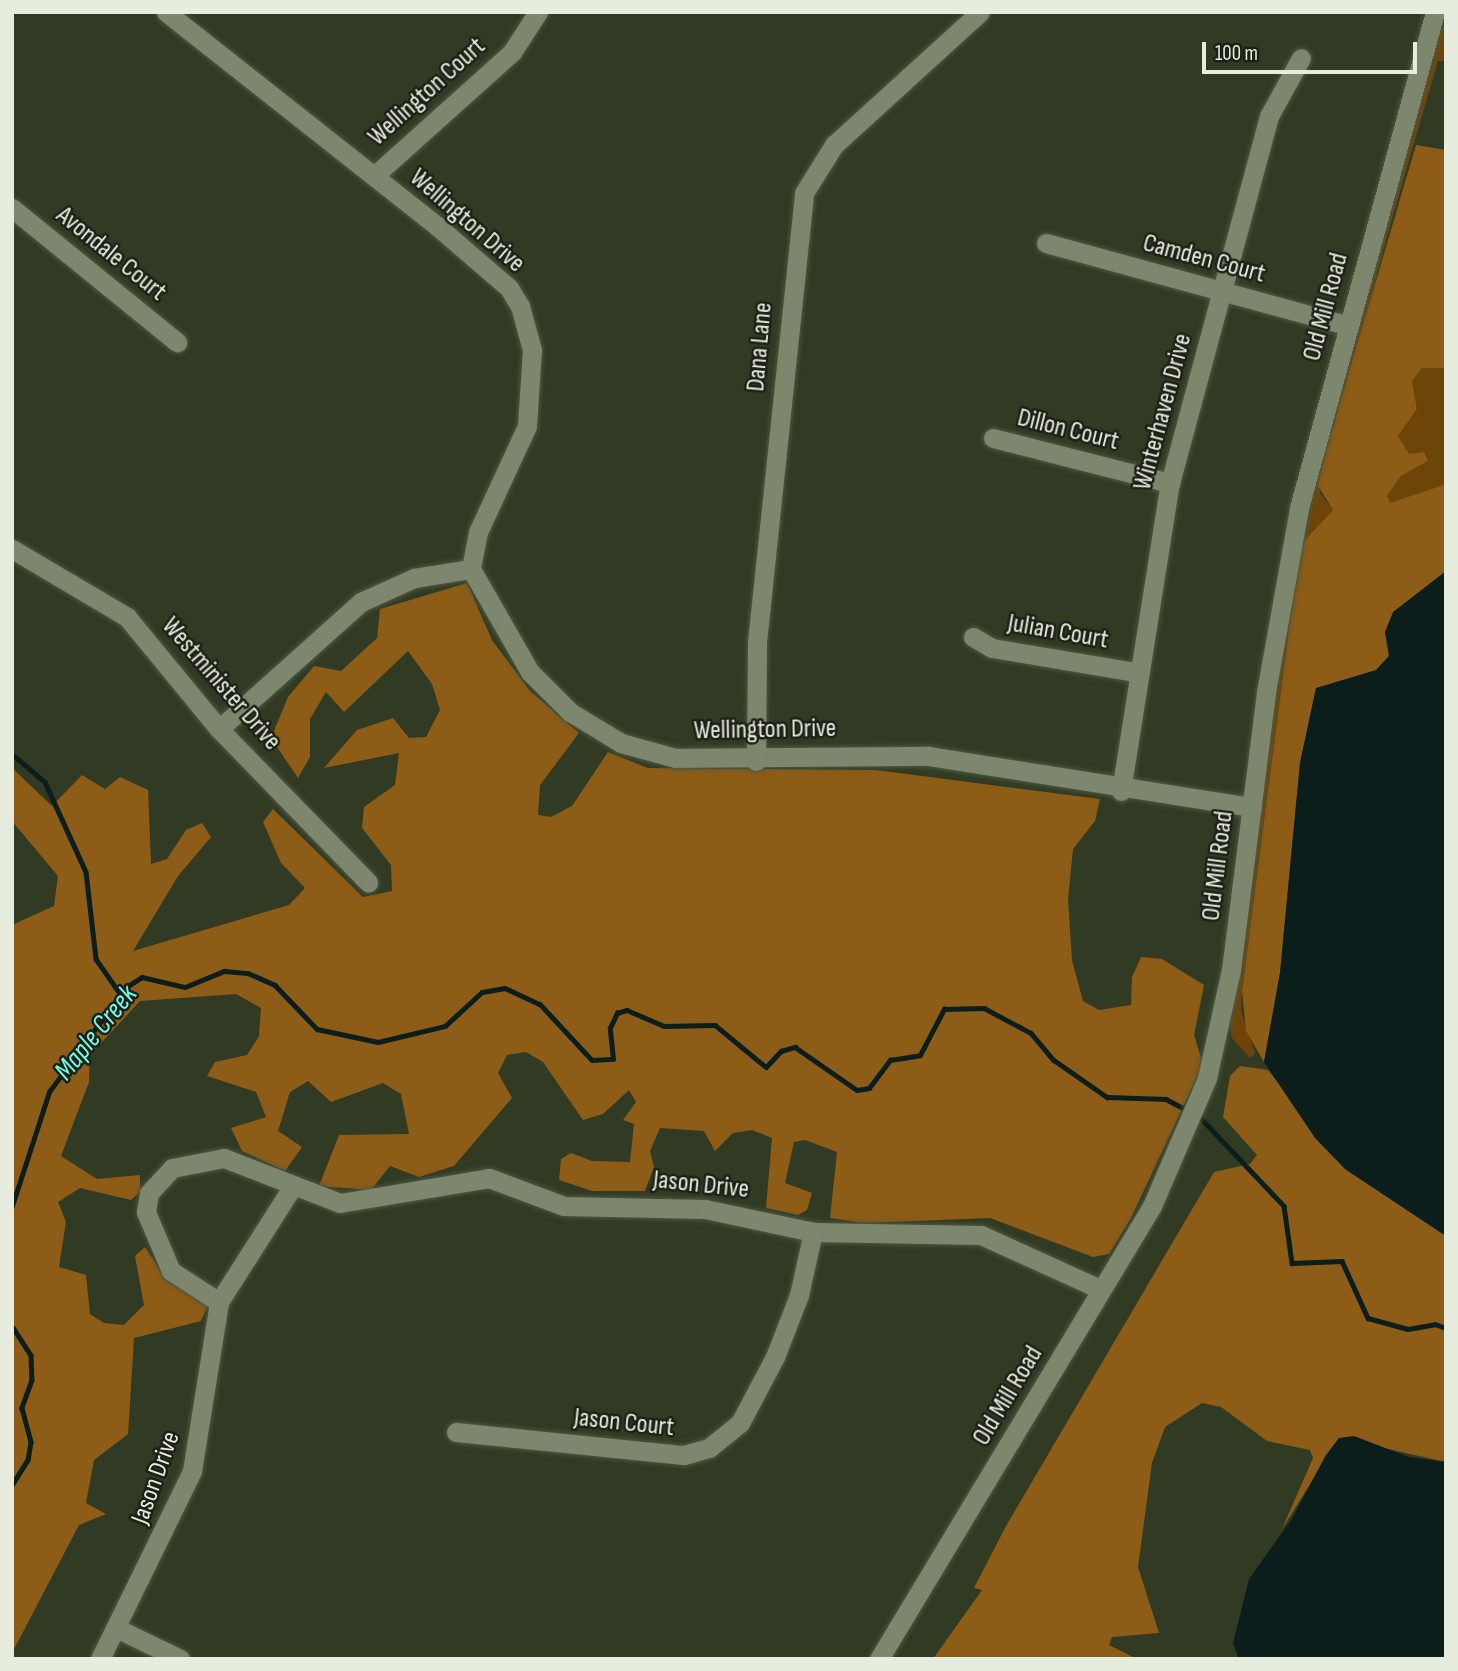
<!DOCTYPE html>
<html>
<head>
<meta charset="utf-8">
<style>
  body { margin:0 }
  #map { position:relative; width:1458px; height:1671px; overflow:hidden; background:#313b23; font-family:"Sofia Sans Condensed",sans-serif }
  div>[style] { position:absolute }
  .green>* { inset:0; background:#6e4509 }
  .forest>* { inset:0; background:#8d5c16 }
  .water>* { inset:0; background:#0b1e1b }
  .stream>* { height:4.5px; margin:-2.25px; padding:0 2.25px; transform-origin:2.25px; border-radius:2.25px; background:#0b1e1b }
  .roads { filter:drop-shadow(0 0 2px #4e5742) drop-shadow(0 0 2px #4e5742) }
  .minor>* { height:19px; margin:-9.5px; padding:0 9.5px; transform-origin:9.5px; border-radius:9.5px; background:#7c876d }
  span { translate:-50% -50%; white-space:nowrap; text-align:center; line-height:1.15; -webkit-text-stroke:5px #1c2016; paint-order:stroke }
  .street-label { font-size:26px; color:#e6edde }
  .water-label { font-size:28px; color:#6efde8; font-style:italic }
  .frame { position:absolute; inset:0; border:14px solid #e6edde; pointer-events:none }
  .scale { position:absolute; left:1202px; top:42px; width:215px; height:32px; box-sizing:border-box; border:4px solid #e6edde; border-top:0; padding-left:9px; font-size:21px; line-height:24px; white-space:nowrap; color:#e6edde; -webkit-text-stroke:5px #1c2016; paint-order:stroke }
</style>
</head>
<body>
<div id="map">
  <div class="green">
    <div style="clip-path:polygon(1446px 25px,1446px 61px,1438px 61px,1386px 239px,1320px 493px,1333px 510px,1304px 541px,1242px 991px,1241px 1011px,1255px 1053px,1250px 1058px,1231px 1037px,1230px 1015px,1282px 641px,1311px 492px,1438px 30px)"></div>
    <div style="clip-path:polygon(1422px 368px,1446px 368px,1446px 488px,1389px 503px,1387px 496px,1401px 476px,1428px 461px,1409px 454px,1398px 436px,1417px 409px,1412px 381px)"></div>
  </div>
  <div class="forest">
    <div style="clip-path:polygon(1416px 145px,1446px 150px,1446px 368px,1422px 368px,1412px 381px,1417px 409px,1398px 436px,1409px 454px,1424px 452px,1428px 461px,1401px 476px,1387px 496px,1390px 503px,1444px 485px,1446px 571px,1385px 632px,1389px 656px,1376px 671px,1316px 689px,1300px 763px,1280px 973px,1264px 1062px,1246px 1031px,1242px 991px,1291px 615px,1304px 541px,1333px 510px,1318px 486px,1325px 454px)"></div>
    <div style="clip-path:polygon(467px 583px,492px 640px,530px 691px,579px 733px,540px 785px,538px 815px,551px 817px,572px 806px,608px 752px,648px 768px,876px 770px,1100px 799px,1095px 821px,1073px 849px,1068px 899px,1072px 960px,1083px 1001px,1099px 1010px,1131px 1005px,1132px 977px,1141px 957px,1162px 959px,1204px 985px,1194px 1035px,1203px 1064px,1131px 1218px,1109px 1254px,1093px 1257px,990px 1218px,864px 1223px,830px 1218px,837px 1152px,805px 1140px,794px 1142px,785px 1183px,812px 1193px,807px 1210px,798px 1215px,766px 1208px,772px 1138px,752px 1130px,733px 1133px,715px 1151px,704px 1131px,660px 1128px,650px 1151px,654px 1167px,645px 1191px,592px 1191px,559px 1180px,561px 1159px,571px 1153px,592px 1161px,630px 1162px,634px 1124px,623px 1120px,636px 1102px,629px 1090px,603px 1114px,583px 1120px,543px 1062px,526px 1052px,507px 1055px,498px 1073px,512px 1098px,454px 1166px,419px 1177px,390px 1166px,371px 1190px,319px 1186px,339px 1135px,409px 1134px,401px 1094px,383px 1083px,331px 1102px,308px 1081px,290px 1092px,278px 1131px,302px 1147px,285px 1171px,242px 1151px,231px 1128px,266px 1117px,256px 1092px,207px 1076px,215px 1062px,247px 1055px,259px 1036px,261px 1008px,236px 994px,140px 1001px,90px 1055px,89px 1082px,61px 1156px,97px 1179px,140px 1175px,140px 1192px,131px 1200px,80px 1188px,58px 1202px,66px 1222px,59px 1267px,86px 1275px,90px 1314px,104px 1323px,124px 1325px,144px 1305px,135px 1256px,145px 1247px,163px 1275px,208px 1305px,201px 1321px,134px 1338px,128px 1434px,94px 1460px,86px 1503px,106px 1514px,79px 1525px,12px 1653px,12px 925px,54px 906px,58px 876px,12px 821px,12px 768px,52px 806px,82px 775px,105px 789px,120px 777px,148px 790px,151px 864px,167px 859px,186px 830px,202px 823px,211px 837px,178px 876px,133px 951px,289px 905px,305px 888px,281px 863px,263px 822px,273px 809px,363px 897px,392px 891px,391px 865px,362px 828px,364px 807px,395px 785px,399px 753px,324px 768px,357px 730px,393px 718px,409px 738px,426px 737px,440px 710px,432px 684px,408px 651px,344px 712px,326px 692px,310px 719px,310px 757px,298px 778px,271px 738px,288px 697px,314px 666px,341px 671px,377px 638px,380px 609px)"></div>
    <div style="clip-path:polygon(1240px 1066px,1268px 1070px,1345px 1169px,1446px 1236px,1446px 1462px,1339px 1438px,1282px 1529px,1313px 1458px,1310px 1450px,1267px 1441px,1221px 1407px,1202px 1403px,1165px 1427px,1152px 1463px,1138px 1567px,1159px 1633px,1112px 1637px,1109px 1645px,1137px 1659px,933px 1659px,982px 1590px,974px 1588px,1006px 1526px,1214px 1172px,1250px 1164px,1257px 1155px,1223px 1117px,1230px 1076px)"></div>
  </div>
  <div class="water">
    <div style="clip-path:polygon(1446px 571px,1446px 1236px,1345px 1169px,1315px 1138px,1264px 1062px,1280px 973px,1300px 763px,1316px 688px,1376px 670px,1389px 656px,1385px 632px,1393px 612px)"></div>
    <div style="clip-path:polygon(1354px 1436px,1409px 1457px,1446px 1462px,1446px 1659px,1239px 1659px,1233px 1643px,1249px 1579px,1291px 1520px,1326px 1455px,1339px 1438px)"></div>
  </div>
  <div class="stream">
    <div style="left:12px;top:754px;width:43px;rotate:40.3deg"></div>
    <div style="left:45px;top:782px;width:99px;rotate:65.5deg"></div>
    <div style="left:86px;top:872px;width:88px;rotate:83.4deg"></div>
    <div style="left:96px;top:959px;width:44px;rotate:55.2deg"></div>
    <div style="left:1198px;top:1115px;width:125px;rotate:46.6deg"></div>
    <div style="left:1284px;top:1206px;width:58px;rotate:82deg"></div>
    <div style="left:1292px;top:1263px;width:50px;rotate:-2.3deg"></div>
    <div style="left:1342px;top:1261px;width:63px;rotate:65.5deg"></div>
    <div style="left:1368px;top:1318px;width:41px;rotate:15.4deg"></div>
    <div style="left:1408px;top:1329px;width:27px;rotate:-10deg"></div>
    <div style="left:1435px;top:1324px;width:12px;rotate:20deg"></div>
    <div style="left:12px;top:1206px;width:120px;rotate:-72deg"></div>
    <div style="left:49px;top:1092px;width:129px;rotate:-53.8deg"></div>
    <div style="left:125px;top:988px;width:20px;rotate:-33deg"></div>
    <div style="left:142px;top:977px;width:44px;rotate:13.1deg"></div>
    <div style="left:185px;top:987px;width:42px;rotate:-22.3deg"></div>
    <div style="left:224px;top:971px;width:24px;rotate:5deg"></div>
    <div style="left:248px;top:973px;width:30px;rotate:24deg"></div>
    <div style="left:275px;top:985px;width:61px;rotate:46.3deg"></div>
    <div style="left:317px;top:1029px;width:62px;rotate:12deg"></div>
    <div style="left:378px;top:1042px;width:69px;rotate:-13.4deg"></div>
    <div style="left:445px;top:1026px;width:50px;rotate:-42.6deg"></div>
    <div style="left:482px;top:992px;width:23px;rotate:-10deg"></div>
    <div style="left:505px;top:988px;width:38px;rotate:25deg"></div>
    <div style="left:540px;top:1004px;width:76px;rotate:47.1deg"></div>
    <div style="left:592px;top:1060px;width:21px;rotate:-3deg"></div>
    <div style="left:613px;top:1059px;width:31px;rotate:-96deg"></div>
    <div style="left:610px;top:1028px;width:17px;rotate:-65deg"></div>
    <div style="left:617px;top:1013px;width:10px;rotate:-17deg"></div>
    <div style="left:627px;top:1010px;width:40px;rotate:23.4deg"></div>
    <div style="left:664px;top:1026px;width:51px;rotate:-1.1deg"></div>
    <div style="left:715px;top:1025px;width:66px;rotate:39.5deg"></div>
    <div style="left:766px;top:1067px;width:22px;rotate:-47deg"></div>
    <div style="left:781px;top:1051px;width:15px;rotate:-16deg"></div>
    <div style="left:795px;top:1047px;width:75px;rotate:34.7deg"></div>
    <div style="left:857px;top:1090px;width:12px;rotate:-9deg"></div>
    <div style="left:869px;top:1088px;width:35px;rotate:-53deg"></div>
    <div style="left:890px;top:1060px;width:30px;rotate:-9deg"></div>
    <div style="left:920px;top:1055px;width:52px;rotate:-62.4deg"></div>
    <div style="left:944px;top:1009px;width:40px;rotate:-1.4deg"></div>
    <div style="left:984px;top:1008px;width:53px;rotate:28deg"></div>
    <div style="left:1031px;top:1033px;width:35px;rotate:50deg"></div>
    <div style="left:1054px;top:1060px;width:65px;rotate:34.9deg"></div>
    <div style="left:1107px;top:1097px;width:59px;rotate:1.9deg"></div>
    <div style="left:1166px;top:1099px;width:24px;rotate:28deg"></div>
    <div style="left:12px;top:1326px;width:35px;rotate:57deg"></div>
    <div style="left:31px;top:1355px;width:25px;rotate:88deg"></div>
    <div style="left:32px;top:1380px;width:30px;rotate:110deg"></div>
    <div style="left:22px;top:1408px;width:35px;rotate:75deg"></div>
    <div style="left:31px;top:1442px;width:18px;rotate:99deg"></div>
    <div style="left:28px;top:1460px;width:31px;rotate:122deg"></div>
  </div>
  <div class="roads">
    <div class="minor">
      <div style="left:166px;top:12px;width:345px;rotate:38.3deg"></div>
      <div style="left:437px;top:226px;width:95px;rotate:40.7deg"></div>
      <div style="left:509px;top:288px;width:21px;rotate:59deg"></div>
      <div style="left:520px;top:306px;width:46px;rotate:74.7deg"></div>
      <div style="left:532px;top:350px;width:76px;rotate:93.8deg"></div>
      <div style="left:527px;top:426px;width:117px;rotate:114.8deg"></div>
      <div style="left:478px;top:532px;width:38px;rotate:101deg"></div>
      <div style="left:471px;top:569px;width:119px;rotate:60.2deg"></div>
      <div style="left:530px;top:672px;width:57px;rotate:45deg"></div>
      <div style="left:570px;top:712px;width:60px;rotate:31.3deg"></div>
      <div style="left:621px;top:743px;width:56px;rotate:15.5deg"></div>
      <div style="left:675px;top:758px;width:254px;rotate:-0.5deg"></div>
      <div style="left:929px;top:756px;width:327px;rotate:9deg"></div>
      <div style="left:374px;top:176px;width:186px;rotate:-41.9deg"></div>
      <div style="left:512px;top:52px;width:48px;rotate:-57deg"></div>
      <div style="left:12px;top:208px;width:213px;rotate:39.1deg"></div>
      <div style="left:1046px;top:243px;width:314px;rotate:15.3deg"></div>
      <div style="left:993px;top:438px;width:183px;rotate:14.3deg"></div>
      <div style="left:12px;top:549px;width:134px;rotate:30.6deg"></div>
      <div style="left:127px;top:617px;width:145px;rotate:50.6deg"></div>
      <div style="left:219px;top:729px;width:214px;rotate:45.8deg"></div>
      <div style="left:973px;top:637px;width:22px;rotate:30deg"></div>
      <div style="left:992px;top:648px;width:146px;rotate:9.5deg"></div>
      <div style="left:219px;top:729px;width:191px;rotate:-41.8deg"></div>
      <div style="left:361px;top:602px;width:58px;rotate:-24.4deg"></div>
      <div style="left:414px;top:578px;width:58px;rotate:-9deg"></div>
      <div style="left:756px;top:761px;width:119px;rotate:-89.5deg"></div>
      <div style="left:757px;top:642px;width:451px;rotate:-84deg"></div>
      <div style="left:804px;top:193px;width:57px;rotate:-58deg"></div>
      <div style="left:834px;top:145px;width:197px;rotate:-42.3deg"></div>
      <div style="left:1121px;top:791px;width:312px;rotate:-81deg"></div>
      <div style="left:1170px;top:483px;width:380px;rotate:-74.9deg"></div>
      <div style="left:1269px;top:116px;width:66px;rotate:-61.1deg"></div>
      <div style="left:219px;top:1302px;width:57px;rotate:-147.1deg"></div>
      <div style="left:171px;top:1271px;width:64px;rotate:-113deg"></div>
      <div style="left:146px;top:1212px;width:19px;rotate:-81deg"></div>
      <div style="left:149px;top:1193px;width:34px;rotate:-47deg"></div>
      <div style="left:172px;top:1168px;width:53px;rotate:-10.9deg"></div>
      <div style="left:224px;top:1158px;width:124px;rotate:21.2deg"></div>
      <div style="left:340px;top:1203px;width:151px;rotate:-9.5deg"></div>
      <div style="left:489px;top:1178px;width:80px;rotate:20.5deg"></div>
      <div style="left:564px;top:1206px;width:141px;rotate:1.2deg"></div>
      <div style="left:705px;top:1209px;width:110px;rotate:12deg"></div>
      <div style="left:813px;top:1232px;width:168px;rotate:1deg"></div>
      <div style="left:981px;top:1235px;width:131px;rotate:24.4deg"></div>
      <div style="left:456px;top:1432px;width:229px;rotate:5.8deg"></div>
      <div style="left:684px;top:1455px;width:26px;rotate:-16deg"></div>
      <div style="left:709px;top:1448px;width:40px;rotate:-39deg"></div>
      <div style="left:740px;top:1423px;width:75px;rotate:-62.1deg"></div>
      <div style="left:775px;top:1357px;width:66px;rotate:-68.8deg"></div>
      <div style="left:799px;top:1295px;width:65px;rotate:-77.5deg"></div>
      <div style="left:116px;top:1628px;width:71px;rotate:25.8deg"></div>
      <div style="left:100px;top:1659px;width:209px;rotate:-63.9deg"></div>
      <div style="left:192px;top:1471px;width:171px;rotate:-80.9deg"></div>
      <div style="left:219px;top:1302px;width:138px;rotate:-57.5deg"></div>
      <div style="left:879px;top:1659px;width:529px;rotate:-58.92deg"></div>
      <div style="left:1152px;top:1206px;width:139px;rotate:-66.7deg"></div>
      <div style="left:1207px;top:1078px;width:111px;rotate:-77.5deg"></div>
      <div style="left:1231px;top:970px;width:280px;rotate:-82.8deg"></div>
      <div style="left:1266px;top:692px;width:187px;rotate:-79.8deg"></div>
      <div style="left:1299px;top:508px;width:514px;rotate:-74.67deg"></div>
    </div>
  </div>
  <div class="street-label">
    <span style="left:427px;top:92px;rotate:-42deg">Wellington Court</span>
    <span style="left:467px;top:221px;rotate:41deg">Wellington Drive</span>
    <span style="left:111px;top:254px;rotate:39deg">Avondale Court</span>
    <span style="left:1204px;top:259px;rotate:15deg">Camden Court</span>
    <span style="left:1326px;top:307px;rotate:-75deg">Old Mill Road</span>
    <span style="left:760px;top:347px;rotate:-85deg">Dana Lane</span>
    <span style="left:1163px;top:412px;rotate:-75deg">Winterhaven Drive</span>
    <span style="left:1068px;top:430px;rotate:14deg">Dillon Court</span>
    <span style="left:1058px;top:632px;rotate:10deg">Julian Court</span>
    <span style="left:221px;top:684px;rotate:49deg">Westminister Drive</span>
    <span style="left:765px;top:730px;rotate:-1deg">Wellington Drive</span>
    <span style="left:1218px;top:866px;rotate:-83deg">Old Mill Road</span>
    <span style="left:701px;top:1185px;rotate:6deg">Jason Drive</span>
    <span style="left:1008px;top:1396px;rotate:-59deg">Old Mill Road</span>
    <span style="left:624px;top:1423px;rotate:6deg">Jason Court</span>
    <span style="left:156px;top:1478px;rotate:-70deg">Jason Drive</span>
  </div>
  <div class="water-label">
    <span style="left:96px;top:1033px;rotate:-51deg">Maple Creek</span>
  </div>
  <div class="frame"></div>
  <div class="scale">100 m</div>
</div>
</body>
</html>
